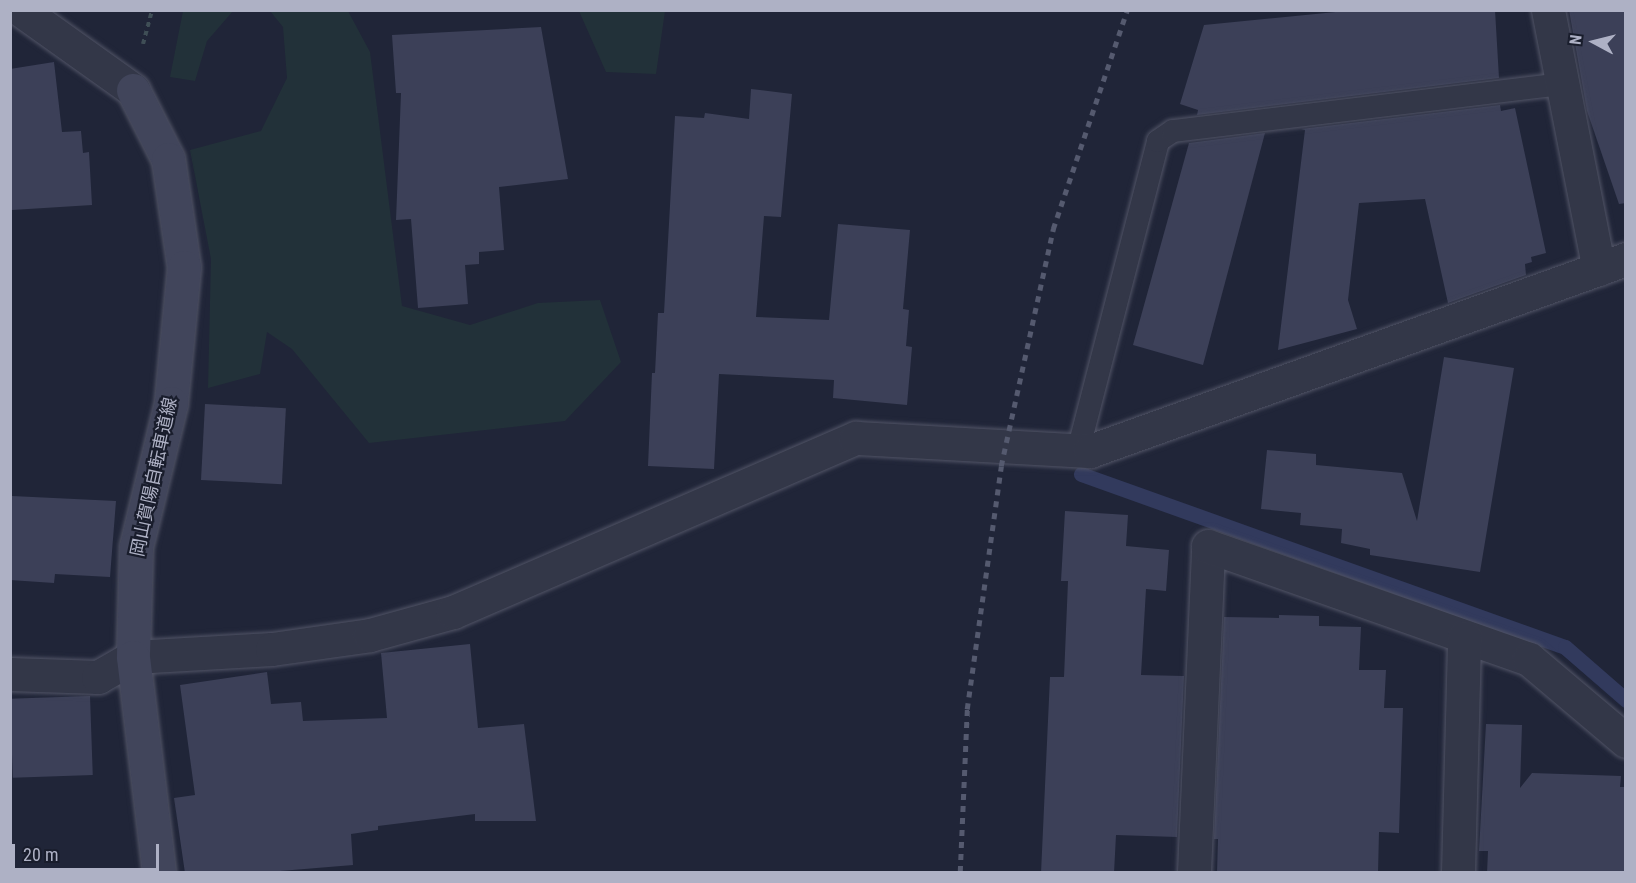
<!DOCTYPE html>
<html>
<head>
<meta charset="utf-8">
<style>
  body { margin:0 }
  #map { position:relative; width:1636px; height:883px; overflow:hidden; background:#202538; font-family:"Roboto Condensed","Noto Sans JP",sans-serif }
  div>[style] { position:absolute }
  .green>* { inset:0; background:#223139 }
  .stream>* { height:15px; margin:-7.5px; padding:0 7.5px; transform-origin:7.5px; border-radius:7.5px; background:#323a5d }
  .building>* { inset:0; background:#3c4058; transform-origin:0 0 }
  .path>* { height:4px; margin-top:-2px; transform-origin:0; background:repeating-linear-gradient(90deg,#3f4e56 0 4.5px,transparent 0 9px) }
  .roads { filter:drop-shadow(0 0 2px #515466) drop-shadow(0 0 2px #515466) }
  .service>* { height:22px; margin:-11px; padding:0 11px; transform-origin:11px; border-radius:11px; background:#333748 }
  .minor>* { height:33px; margin:-16.5px; padding:0 16.5px; transform-origin:16.5px; border-radius:16.5px; background:#333748 }
  .secondary>* { height:33px; margin:-16.5px; padding:0 16.5px; transform-origin:16.5px; border-radius:16.5px; background:#41455b }
  .rail>* { height:4.5px; margin-top:-2.25px; transform-origin:0; background:repeating-linear-gradient(90deg,#555a6f 0 6px,transparent 0 12px) }
  span { translate:-50% -50%; white-space:nowrap; text-align:center; line-height:1.15; -webkit-text-stroke:4.5px #191d2c; paint-order:stroke }
  .street-label { font-size:18px; color:#aeb1c5 }
  .frame { position:absolute; inset:0; border:12px solid #aeb1c5; pointer-events:none }
  .north { position:absolute; left:1564px; top:12px; width:60px; height:60px; -webkit-text-stroke:4px #191d2c; paint-order:stroke; rotate:277deg; font-size:16px; font-weight:700; line-height:24px; text-align:center; color:#aeb1c5 }
  .north::after { content:''; display:block; margin:auto; width:21px; height:27px; background:#aeb1c5; clip-path:polygon(50% 0,100% 100%,50% 72%,0 100%) }
  .scale { position:absolute; left:12px; top:844px; width:147px; height:27px; box-sizing:border-box; border:3px solid #aeb1c5; border-top:0; padding-left:8px; font-size:18px; line-height:21px; white-space:nowrap; color:#aeb1c5; -webkit-text-stroke:4px #191d2c; paint-order:stroke }
</style>
</head>
<body>
<div id="map">
  <div class="green">
    <div style="clip-path:polygon(183px 11px,233px 11px,207px 41px,195px 81px,170px 77px)"></div>
    <div style="clip-path:polygon(270px 11px,348px 11px,370px 52px,402px 306px,470px 325px,538px 303px,600px 300px,621px 362px,565px 421px,369px 443px,292px 349px,267px 332px,260px 374px,208px 388px,211px 259px,190px 150px,261px 131px,287px 78px,283px 27px)"></div>
    <div style="clip-path:polygon(579px 11px,665px 11px,656px 74px,606px 72px)"></div>
  </div>
  <div class="stream">
    <div style="left:1081px;top:474px;width:514px;rotate:19.67deg"></div>
    <div style="left:1565px;top:647px;width:81px;rotate:41deg"></div>
  </div>
  <div class="building">
    <div style="clip-path:polygon(1356px 10px,1495px 10px,1499px 78px,1197px 115px,1198px 110px,1180px 104px,1204px 25px)"></div>
    <div style="clip-path:polygon(1569px 10px,1626px 10px,1626px 203px,1619px 204px,1587px 111px)"></div>
    <div style="clip-path:polygon(541px 27px,568px 179px,499px 187px,504px 250px,479px 252px,479px 264px,465px 265px,468px 304px,418px 308px,411px 219px,396px 220px,401px 93px,396px 93px,392px 35px)"></div>
    <div style="clip-path:polygon(54px 62px,62px 132px,81px 131px,83px 153px,89px 152px,92px 205px,12px 210px,10px 69px)"></div>
    <div style="clip-path:polygon(751px 89px,792px 94px,781px 217px,764px 216px,756px 317px,829px 320px,838px 224px,910px 230px,903px 309px,909px 310px,906px 346px,912px 347px,907px 405px,833px 398px,834px 380px,719px 374px,714px 469px,648px 466px,652px 373px,655px 373px,658px 313px,664px 313px,675px 116px,704px 118px,705px 113px,749px 119px)"></div>
    <div style="clip-path:polygon(1500px 105px,1501px 111px,1515px 108px,1546px 253px,1531px 257px,1532px 262px,1525px 264px,1526px 275px,1448px 303px,1425px 199px,1359px 203px,1348px 300px,1357px 329px,1278px 350px,1305px 130px,1301px 129px)"></div>
    <div style="clip-path:polygon(1265px 133px,1203px 365px,1133px 345px,1189px 143px)"></div>
    <div style="clip-path:polygon(1444px 357px,1514px 368px,1480px 572px,1370px 555px,1370px 549px,1341px 543px,1342px 529px,1300px 525px,1301px 513px,1261px 509px,1267px 450px,1316px 454px,1316px 465px,1402px 473px,1417px 521px)"></div>
    <div style="left:205px;top:404px;width:81px;height:76px;rotate:3deg"></div>
    <div style="clip-path:polygon(12px 496px,116px 501px,110px 577px,55px 574px,54px 583px,10px 580px)"></div>
    <div style="clip-path:polygon(1065px 511px,1128px 515px,1126px 546px,1169px 550px,1166px 591px,1146px 589px,1141px 675px,1184px 676px,1177px 837px,1116px 835px,1114px 873px,1041px 873px,1050px 677px,1064px 677px,1068px 581px,1061px 581px)"></div>
    <div style="clip-path:polygon(1279px 615px,1319px 616px,1319px 626px,1361px 627px,1359px 670px,1386px 670px,1384px 708px,1403px 708px,1399px 833px,1379px 832px,1378px 873px,1217px 873px,1218px 839px,1214px 839px,1224px 617px,1279px 618px)"></div>
    <div style="clip-path:polygon(470px 644px,478px 728px,524px 724px,536px 821px,475px 821px,475px 814px,378px 826px,378px 830px,351px 834px,353px 865px,256px 873px,185px 873px,174px 798px,195px 795px,180px 685px,267px 672px,271px 704px,301px 702px,303px 721px,387px 718px,381px 653px)"></div>
    <div style="left:90px;top:696px;width:79px;height:80px;rotate:88deg"></div>
    <div style="clip-path:polygon(1486px 724px,1522px 725px,1520px 788px,1532px 773px,1621px 776px,1620px 787px,1626px 787px,1626px 871px,1487px 873px,1488px 851px,1479px 851px)"></div>
  </div>
  <div class="path">
    <div style="left:143px;top:44px;width:35px;rotate:-75deg"></div>
  </div>
  <div class="roads">
    <div class="service">
      <div style="left:1078px;top:451px;width:320px;rotate:-75.5deg"></div>
      <div style="left:1158px;top:141px;width:18px;rotate:-34deg"></div>
      <div style="left:1173px;top:131px;width:392px;rotate:-6.9deg"></div>
    </div>
    <div class="minor">
      <div style="left:21px;top:10px;width:138px;rotate:35.5deg"></div>
      <div style="left:1548px;top:10px;width:264px;rotate:78.9deg"></div>
      <div style="left:10px;top:674px;width:88px;rotate:2deg"></div>
      <div style="left:98px;top:677px;width:40px;rotate:-29.7deg"></div>
      <div style="left:133px;top:657px;width:139px;rotate:-3.3deg"></div>
      <div style="left:272px;top:649px;width:99px;rotate:-8.1deg"></div>
      <div style="left:370px;top:635px;width:86px;rotate:-15.5deg"></div>
      <div style="left:453px;top:612px;width:439px;rotate:-23.4deg"></div>
      <div style="left:856px;top:438px;width:234px;rotate:3.2deg"></div>
      <div style="left:1090px;top:451px;width:569px;rotate:-19.71deg"></div>
      <div style="left:1194px;top:872px;width:326px;rotate:-87.5deg"></div>
      <div style="left:1208px;top:546px;width:340px;rotate:19.4deg"></div>
      <div style="left:1529px;top:659px;width:127px;rotate:40.2deg"></div>
      <div style="left:1458px;top:872px;width:235px;rotate:-88.5deg"></div>
    </div>
    <div class="secondary">
      <div style="left:133px;top:90px;width:77px;rotate:63.1deg"></div>
      <div style="left:168px;top:159px;width:109px;rotate:81.6deg"></div>
      <div style="left:184px;top:267px;width:137px;rotate:95.5deg"></div>
      <div style="left:171px;top:403px;width:148px;rotate:103.7deg"></div>
      <div style="left:136px;top:547px;width:110px;rotate:91.6deg"></div>
      <div style="left:133px;top:657px;width:217px;rotate:83.1deg"></div>
    </div>
  </div>
  <div class="rail">
    <div style="left:960px;top:872px;width:163px;rotate:-87.5deg"></div>
    <div style="left:967px;top:709px;width:245px;rotate:-82deg"></div>
    <div style="left:1001px;top:466px;width:243px;rotate:-77.6deg"></div>
    <div style="left:1053px;top:229px;width:231px;rotate:-71.3deg"></div>
  </div>
  <div class="street-label">
    <span style="left:154px;top:477px;rotate:-78deg">岡山賀陽自転車道線</span>
  </div>
  <div class="frame"></div>
  <div class="north">N</div>
  <div class="scale">20 m</div>
</div>
</body>
</html>
